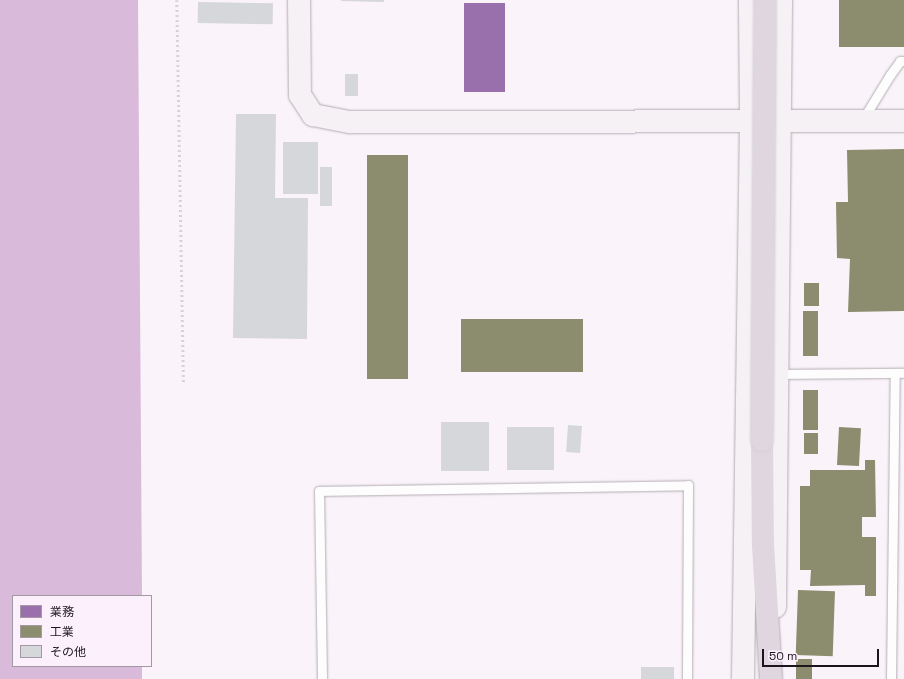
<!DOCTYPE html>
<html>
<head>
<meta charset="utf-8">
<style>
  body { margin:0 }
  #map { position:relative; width:904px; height:679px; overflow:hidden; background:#faf3fa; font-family:"Space Grotesk","Noto Sans JP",sans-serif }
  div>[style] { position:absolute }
  .water>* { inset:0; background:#dabada }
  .offices>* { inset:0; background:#9970ab; transform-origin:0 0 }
  .industry>* { inset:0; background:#8c8c6e; transform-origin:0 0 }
  .building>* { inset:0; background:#d5d7da; transform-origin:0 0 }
  .path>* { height:2.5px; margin-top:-1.25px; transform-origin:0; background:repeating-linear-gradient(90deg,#d6d3d6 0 2px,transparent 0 5px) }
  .roads { filter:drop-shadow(0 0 1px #b3adb3) drop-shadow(0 0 1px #b3adb3) }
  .lane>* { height:9px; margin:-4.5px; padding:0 4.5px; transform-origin:4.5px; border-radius:4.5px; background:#fefdfe }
  .secondary>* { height:22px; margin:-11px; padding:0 11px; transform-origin:11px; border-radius:11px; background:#f5f1f5 }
  .highway>* { height:22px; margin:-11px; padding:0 11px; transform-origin:11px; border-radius:11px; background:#dfd6df }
  .bridges { filter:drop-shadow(0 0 1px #d4d1d4) drop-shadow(0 0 1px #d4d1d4) }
  .highway-bridge>* { height:22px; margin:-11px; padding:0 11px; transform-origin:11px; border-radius:11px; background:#dfd6df }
  span { translate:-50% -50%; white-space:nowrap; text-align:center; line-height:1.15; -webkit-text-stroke:4px #fdf0fd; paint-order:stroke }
  .legend { position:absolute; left:12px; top:595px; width:140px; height:72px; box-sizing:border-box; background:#fdf0fd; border:1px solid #a399a3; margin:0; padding:5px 7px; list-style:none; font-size:12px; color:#1c161c }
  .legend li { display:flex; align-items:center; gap:8px; height:20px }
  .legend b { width:20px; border:1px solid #a399a3 }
  .scale { position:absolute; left:762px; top:649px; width:117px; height:18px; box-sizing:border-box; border:2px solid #1c161c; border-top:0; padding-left:5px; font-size:12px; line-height:14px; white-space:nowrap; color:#1c161c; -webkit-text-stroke:3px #fdf0fd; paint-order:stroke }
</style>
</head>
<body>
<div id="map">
  <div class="water">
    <div style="clip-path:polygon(0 0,138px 0,142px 596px,13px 596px,13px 666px,142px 666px,142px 679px,0 679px)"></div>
  </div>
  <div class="offices">
    <div style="left:464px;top:3px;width:41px;height:89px"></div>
  </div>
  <div class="industry">
    <div style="left:839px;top:0;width:65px;height:47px"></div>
    <div style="clip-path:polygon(904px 149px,904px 311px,848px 312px,850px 259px,837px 258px,836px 202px,848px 202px,847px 150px)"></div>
    <div style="left:408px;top:155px;width:224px;height:41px;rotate:90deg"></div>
    <div style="left:804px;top:283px;width:15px;height:23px"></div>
    <div style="left:803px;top:311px;width:15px;height:45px"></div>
    <div style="left:461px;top:319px;width:122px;height:53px"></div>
    <div style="left:803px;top:390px;width:15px;height:40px"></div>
    <div style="left:839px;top:427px;width:22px;height:38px;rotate:3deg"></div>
    <div style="left:804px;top:433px;width:14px;height:21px"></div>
    <div style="clip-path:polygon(865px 460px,875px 460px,876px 517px,862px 517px,862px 537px,876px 537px,876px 596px,865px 596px,865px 585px,810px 586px,811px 570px,800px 570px,800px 486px,810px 486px,810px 470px,865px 470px)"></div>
    <div style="left:798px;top:590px;width:37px;height:65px;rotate:2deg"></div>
    <div style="left:796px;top:659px;width:16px;height:20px"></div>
  </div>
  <div class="building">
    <div style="clip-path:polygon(341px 0,384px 0,384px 2px,341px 1px)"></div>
    <div style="left:198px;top:2px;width:75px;height:21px;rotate:1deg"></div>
    <div style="left:345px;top:74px;width:13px;height:22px"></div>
    <div style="clip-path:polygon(236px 114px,276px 114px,275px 198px,308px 198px,307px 339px,233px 338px)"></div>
    <div style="left:283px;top:142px;width:35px;height:52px"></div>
    <div style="left:320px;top:167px;width:12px;height:39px"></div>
    <div style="left:441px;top:422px;width:48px;height:49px"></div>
    <div style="left:568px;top:425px;width:14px;height:27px;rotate:4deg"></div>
    <div style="left:554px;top:427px;width:43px;height:47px;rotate:90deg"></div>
    <div style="left:641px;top:667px;width:33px;height:12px"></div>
  </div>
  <div class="path">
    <div style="left:177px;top:0;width:382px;rotate:89deg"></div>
  </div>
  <div class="roads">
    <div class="lane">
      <div style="left:863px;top:119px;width:52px;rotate:-58.5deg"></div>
      <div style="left:890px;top:75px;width:17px;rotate:-54deg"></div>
      <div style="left:900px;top:61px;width:4px"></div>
      <div style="left:779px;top:374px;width:125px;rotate:-0.5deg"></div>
      <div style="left:322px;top:679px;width:188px;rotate:-90.9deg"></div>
      <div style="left:319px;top:491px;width:369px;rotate:-0.9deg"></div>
      <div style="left:688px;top:485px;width:194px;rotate:90.3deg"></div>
      <div style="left:891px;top:679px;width:306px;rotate:-89.3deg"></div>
    </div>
    <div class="secondary">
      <div style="left:299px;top:0;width:95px;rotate:89.4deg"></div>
      <div style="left:300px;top:95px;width:24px;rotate:57deg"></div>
      <div style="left:313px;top:115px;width:38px;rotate:11deg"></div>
      <div style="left:350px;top:122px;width:554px;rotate:-0.1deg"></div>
      <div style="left:775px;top:607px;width:607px;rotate:-89.43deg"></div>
      <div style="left:743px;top:679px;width:558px;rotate:-89.18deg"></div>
      <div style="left:751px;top:121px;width:121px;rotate:-90.5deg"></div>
    </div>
    <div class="highway">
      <div style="left:762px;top:440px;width:105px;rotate:89.5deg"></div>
      <div style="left:763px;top:545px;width:134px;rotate:86.6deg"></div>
    </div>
  </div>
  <div class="bridges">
    <div class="highway-bridge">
      <div style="left:762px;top:440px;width:440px;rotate:-89.6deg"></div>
    </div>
  </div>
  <ul class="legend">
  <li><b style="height:11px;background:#9970ab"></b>業務</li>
  <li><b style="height:11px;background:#8c8c6e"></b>工業</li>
  <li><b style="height:11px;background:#d5d7da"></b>その他</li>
  </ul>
  <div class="scale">50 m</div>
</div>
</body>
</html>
